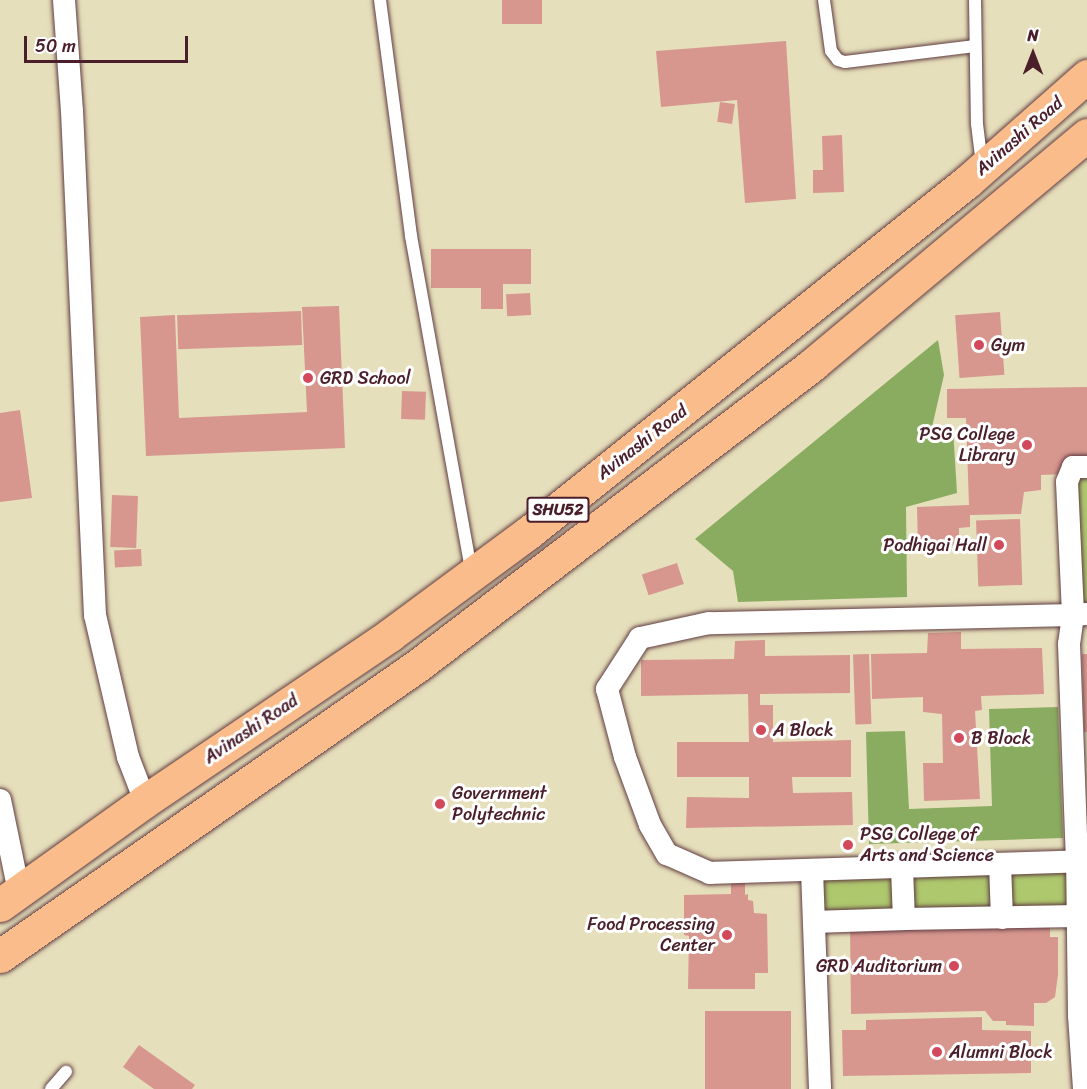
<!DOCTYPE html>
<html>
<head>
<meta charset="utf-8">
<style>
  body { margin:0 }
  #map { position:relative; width:1087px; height:1089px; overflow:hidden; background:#e6dfbb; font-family:Sriracha,sans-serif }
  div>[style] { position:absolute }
  .green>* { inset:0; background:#aec86e; transform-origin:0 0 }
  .forest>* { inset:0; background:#8aac61 }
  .building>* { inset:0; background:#d7978f; transform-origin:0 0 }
  .roads { filter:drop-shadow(0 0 2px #613c41) drop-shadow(0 0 2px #613c41) }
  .service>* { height:12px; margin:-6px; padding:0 6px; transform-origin:6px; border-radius:6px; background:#fff }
  .minor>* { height:22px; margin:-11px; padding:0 11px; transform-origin:11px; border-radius:11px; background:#fff }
  .primary>* { height:33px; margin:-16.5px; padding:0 16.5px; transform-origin:16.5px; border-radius:16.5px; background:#f9bc8a }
  .dots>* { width:16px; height:16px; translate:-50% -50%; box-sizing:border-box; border:3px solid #fff; border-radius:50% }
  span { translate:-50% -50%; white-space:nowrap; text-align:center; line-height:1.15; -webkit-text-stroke:6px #fff; paint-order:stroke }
  .shield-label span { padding:2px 4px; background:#fff; border:2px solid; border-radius:4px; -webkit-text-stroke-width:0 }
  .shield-label { font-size:16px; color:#4a1f2b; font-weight:700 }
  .street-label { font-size:18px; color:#4a1f2b }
  .poi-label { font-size:18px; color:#4a1f2b }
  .left { translate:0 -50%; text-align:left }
  .right { translate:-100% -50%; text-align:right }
  .north { position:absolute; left:1003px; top:24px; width:60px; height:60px; -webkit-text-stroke:4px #fff; paint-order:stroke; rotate:0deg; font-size:16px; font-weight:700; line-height:24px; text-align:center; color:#4a1f2b }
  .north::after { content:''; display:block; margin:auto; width:21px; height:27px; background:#4a1f2b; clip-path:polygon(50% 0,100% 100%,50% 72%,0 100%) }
  .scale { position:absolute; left:24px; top:36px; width:164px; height:27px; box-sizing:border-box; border:3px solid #4a1f2b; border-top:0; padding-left:8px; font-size:18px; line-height:21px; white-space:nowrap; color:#4a1f2b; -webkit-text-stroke:4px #fff; paint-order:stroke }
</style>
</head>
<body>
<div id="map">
  <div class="green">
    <div style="clip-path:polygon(1075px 473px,1087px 473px,1087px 606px,1081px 606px)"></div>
    <div style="left:1069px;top:868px;width:42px;height:60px;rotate:87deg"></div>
    <div style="left:992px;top:874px;width:35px;height:83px;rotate:87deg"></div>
    <div style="left:896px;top:877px;width:34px;height:74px;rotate:90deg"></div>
  </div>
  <div class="forest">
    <div style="clip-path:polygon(938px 340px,944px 375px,932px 427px,953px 428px,957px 493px,906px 507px,907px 597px,738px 602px,733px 571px,695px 539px)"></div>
    <div style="clip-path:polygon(1058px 707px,1063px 838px,869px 844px,866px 732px,905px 731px,909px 809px,992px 806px,989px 709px)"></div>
  </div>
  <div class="building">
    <div style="left:502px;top:0;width:40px;height:24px"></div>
    <div style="clip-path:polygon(786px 41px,796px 199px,745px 203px,737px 100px,661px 107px,656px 51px)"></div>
    <div style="left:720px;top:102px;width:15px;height:20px;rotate:8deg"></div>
    <div style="clip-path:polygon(842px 135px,844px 192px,813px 193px,813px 170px,823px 170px,822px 136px)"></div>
    <div style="clip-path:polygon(431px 249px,531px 249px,531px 284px,503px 284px,503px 309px,481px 309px,481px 288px,431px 288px)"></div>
    <div style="left:530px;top:293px;width:22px;height:24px;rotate:87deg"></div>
    <div style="clip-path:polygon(339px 306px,345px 448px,146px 456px,140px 317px,175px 315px,179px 418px,307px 412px,302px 307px)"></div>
    <div style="left:301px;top:311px;width:34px;height:124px;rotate:88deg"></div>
    <div style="left:1000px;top:312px;width:63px;height:45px;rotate:86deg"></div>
    <div style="clip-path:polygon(1087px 387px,1087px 473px,1041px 475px,1041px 490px,1024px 492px,1021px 514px,970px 515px,970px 527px,959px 528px,959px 545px,918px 549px,917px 507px,969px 505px,966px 418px,947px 418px,947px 389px)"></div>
    <div style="left:402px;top:391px;width:24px;height:28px;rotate:2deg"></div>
    <div style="clip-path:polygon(20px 410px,32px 498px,0 502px,0 413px)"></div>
    <div style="left:112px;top:495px;width:26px;height:52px;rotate:2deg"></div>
    <div style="left:1020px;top:519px;width:66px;height:44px;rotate:88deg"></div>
    <div style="left:141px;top:549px;width:17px;height:27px;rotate:87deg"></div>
    <div style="left:677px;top:563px;width:22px;height:37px;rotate:72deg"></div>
    <div style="clip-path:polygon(961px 632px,961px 649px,1042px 648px,1044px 694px,981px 696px,982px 710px,975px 711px,980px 799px,924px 801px,923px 763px,943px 763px,942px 714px,923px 712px,923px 697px,872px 699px,871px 654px,927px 653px,928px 633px)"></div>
    <div style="clip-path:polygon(765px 640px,765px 656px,850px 655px,850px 693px,760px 694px,760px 705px,773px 705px,773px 742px,851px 740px,851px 777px,792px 777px,793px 793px,852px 792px,853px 825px,686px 828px,687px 797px,749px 798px,749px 777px,677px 777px,677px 742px,749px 742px,748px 694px,641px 696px,641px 660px,734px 659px,735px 641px)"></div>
    <div style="left:869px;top:654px;width:70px;height:16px;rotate:88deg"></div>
    <div style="clip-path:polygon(1082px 654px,1087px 654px,1087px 732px,1084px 732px)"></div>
    <div style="clip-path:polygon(731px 882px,745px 882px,745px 895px,748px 894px,748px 900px,753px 901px,754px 913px,767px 914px,768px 973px,755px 973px,755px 989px,688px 989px,689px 936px,684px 935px,684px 895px,731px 894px)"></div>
    <div style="clip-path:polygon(1050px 923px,1050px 937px,1058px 937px,1058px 975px,1055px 997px,1046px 1003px,1034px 1003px,1034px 1026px,1006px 1025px,1006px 1021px,993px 1021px,985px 1011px,851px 1014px,850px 926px)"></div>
    <div style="left:705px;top:1011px;width:86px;height:78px"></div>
    <div style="clip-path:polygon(982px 1017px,982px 1030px,1031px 1031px,1031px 1073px,843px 1076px,842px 1030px,866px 1030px,866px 1020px)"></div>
    <div style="clip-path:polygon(139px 1045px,195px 1085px,192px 1089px,154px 1089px,123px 1067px)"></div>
  </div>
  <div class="roads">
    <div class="service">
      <div style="left:380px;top:0;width:238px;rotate:82.5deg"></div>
      <div style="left:411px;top:236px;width:339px;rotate:79.8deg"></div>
      <div style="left:824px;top:0;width:51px;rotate:82.2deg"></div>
      <div style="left:831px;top:51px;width:11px;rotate:52deg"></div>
      <div style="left:838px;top:60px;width:7px;rotate:16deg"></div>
      <div style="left:845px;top:62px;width:131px;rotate:-7deg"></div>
      <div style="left:975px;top:0;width:124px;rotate:89.1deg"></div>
      <div style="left:977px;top:124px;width:39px;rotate:83deg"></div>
      <div style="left:51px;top:1089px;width:23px;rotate:-49deg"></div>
    </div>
    <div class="minor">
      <div style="left:64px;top:0;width:111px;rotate:85.9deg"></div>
      <div style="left:72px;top:111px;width:505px;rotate:87.39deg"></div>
      <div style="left:95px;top:615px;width:146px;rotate:76.9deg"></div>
      <div style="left:128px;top:757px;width:47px;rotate:68.9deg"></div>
      <div style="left:1087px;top:467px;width:14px;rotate:180deg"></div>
      <div style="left:1073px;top:467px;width:16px;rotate:112deg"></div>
      <div style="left:1067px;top:482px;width:133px;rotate:87.4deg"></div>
      <div style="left:1073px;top:615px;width:364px;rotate:178.7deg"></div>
      <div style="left:709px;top:623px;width:71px;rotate:167.7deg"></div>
      <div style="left:640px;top:638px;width:61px;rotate:122.9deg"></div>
      <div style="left:607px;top:689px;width:70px;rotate:75.2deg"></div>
      <div style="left:625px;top:757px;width:72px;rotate:69.8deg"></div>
      <div style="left:650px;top:825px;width:34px;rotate:60deg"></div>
      <div style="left:667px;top:854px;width:47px;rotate:23.8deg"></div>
      <div style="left:710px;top:873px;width:377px;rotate:-1.8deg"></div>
      <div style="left:0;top:800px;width:94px;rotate:78.3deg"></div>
      <div style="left:1000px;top:864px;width:54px;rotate:87.9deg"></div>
      <div style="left:902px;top:868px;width:51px;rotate:87.8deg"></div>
      <div style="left:904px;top:919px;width:174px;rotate:-1deg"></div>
      <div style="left:812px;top:870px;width:219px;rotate:87.9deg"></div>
      <div style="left:815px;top:922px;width:89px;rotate:-1.9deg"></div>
      <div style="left:1084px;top:1089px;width:74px;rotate:-93.9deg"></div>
      <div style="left:1079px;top:1015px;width:153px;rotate:-90.7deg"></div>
      <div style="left:1077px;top:862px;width:218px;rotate:-92.1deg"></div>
      <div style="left:1069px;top:644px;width:29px;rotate:-82deg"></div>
      <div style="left:1073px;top:615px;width:13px;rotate:-4deg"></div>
    </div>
    <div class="primary">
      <div style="left:0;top:905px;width:178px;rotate:-35.6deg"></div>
      <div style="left:145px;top:801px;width:296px;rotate:-34.1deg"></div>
      <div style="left:390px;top:635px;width:172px;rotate:-36.5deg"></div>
      <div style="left:528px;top:533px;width:563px;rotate:-38.66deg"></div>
      <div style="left:968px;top:181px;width:159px;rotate:-41.4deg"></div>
      <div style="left:0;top:956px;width:508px;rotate:-34.82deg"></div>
      <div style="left:417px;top:666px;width:498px;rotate:-37.3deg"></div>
      <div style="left:813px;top:364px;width:357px;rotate:-39.9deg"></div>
    </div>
  </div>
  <div class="dots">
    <div style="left:979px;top:345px;background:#d1495b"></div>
    <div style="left:308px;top:378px;background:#d1495b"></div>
    <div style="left:1027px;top:445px;background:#d1495b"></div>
    <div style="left:999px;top:545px;background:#d1495b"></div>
    <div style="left:761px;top:730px;background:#d1495b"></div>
    <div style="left:959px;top:738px;background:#d1495b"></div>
    <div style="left:440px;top:804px;background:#d1495b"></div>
    <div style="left:848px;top:845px;background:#d1495b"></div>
    <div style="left:727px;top:935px;background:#d1495b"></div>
    <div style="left:954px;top:966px;background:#d1495b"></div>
    <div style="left:937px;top:1052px;background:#d1495b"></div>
  </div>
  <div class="shield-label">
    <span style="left:558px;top:510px">SHU52</span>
  </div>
  <div class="street-label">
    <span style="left:1019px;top:136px;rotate:-41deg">Avinashi Road</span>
    <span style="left:642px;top:442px;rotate:-38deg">Avinashi Road</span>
    <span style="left:251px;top:729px;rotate:-34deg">Avinashi Road</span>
  </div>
  <div class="poi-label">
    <span class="left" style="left:991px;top:345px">Gym</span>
    <span class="left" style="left:320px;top:378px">GRD School</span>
    <span class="right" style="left:1015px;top:445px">PSG College<br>Library</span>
    <span class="right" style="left:987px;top:545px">Podhigai Hall</span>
    <span class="left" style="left:773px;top:730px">A Block</span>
    <span class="left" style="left:971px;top:738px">B Block</span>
    <span class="left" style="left:452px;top:804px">Government<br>Polytechnic</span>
    <span class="left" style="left:860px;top:845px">PSG College of<br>Arts and Science</span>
    <span class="right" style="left:715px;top:935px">Food Processing<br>Center</span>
    <span class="right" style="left:942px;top:966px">GRD Auditorium</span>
    <span class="left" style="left:949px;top:1052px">Alumni Block</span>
  </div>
  <div class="north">N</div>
  <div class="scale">50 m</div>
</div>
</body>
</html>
